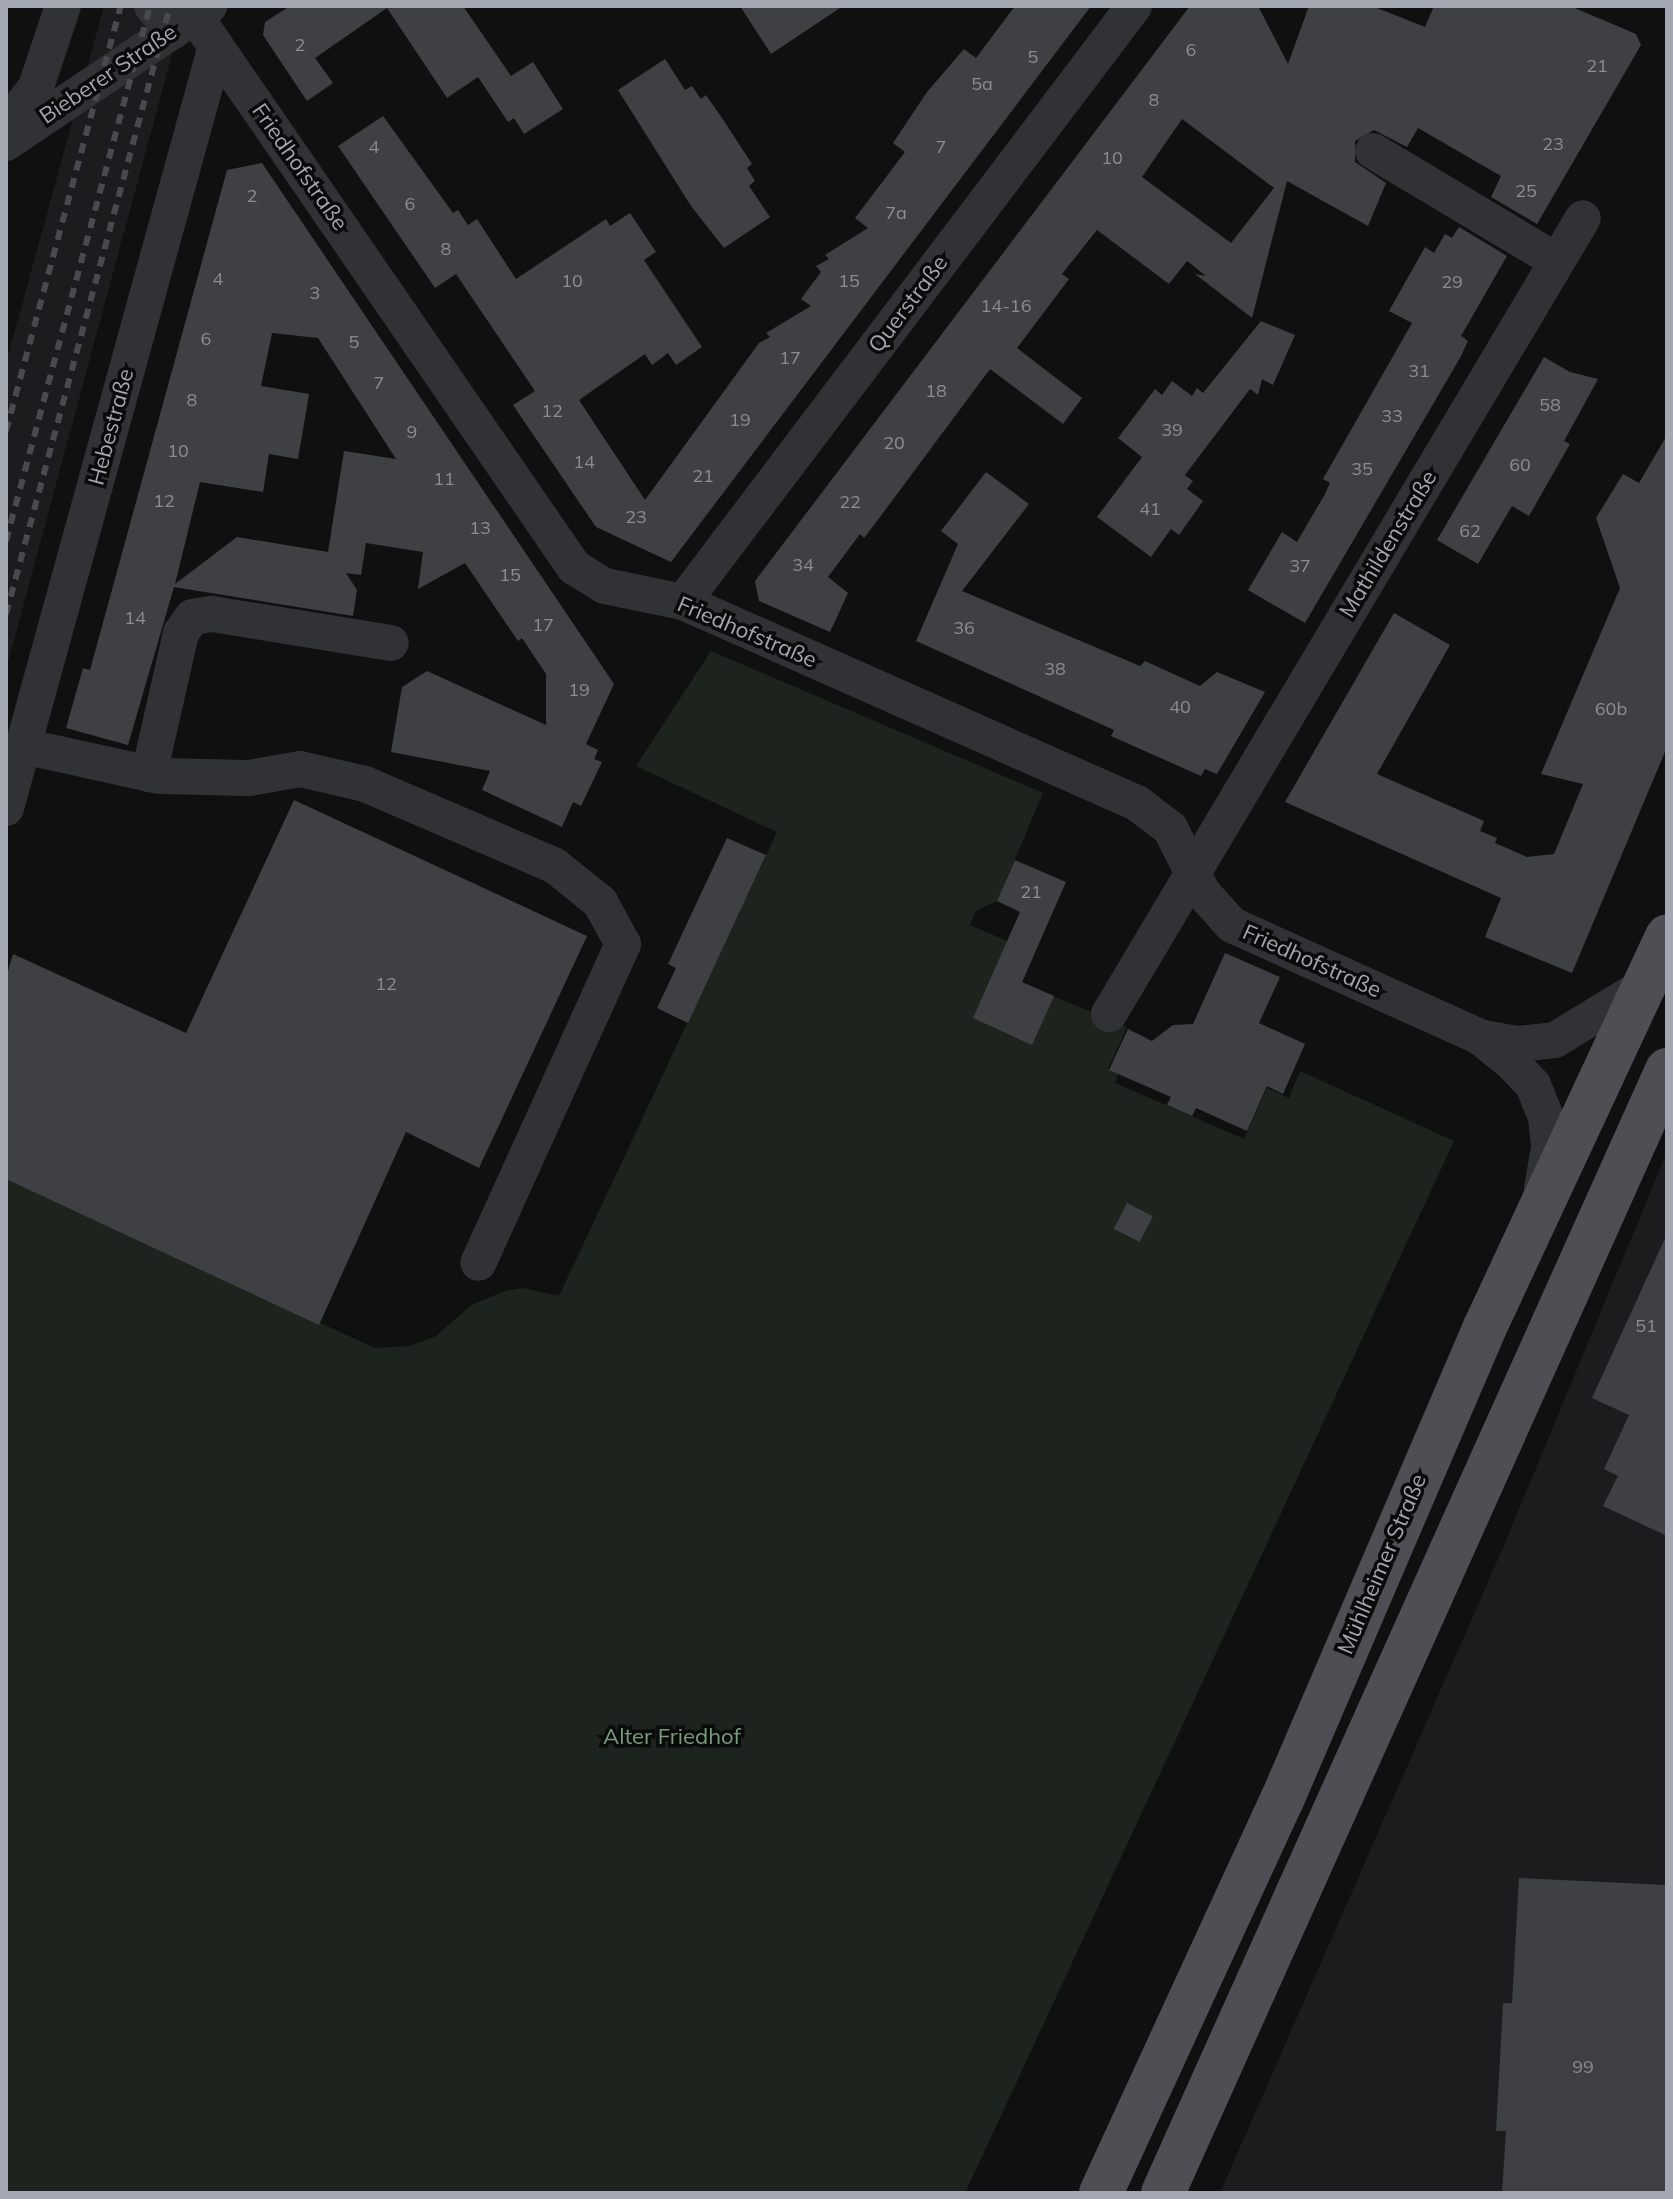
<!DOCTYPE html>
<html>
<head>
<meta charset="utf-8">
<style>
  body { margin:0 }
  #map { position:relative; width:1673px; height:2199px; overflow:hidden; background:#101011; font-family:Mulish,sans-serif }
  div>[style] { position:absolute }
  .built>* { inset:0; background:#1c1c1e }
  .green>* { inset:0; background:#1d241d }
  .building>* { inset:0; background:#3f4044; transform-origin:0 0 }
  .minor>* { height:36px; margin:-18px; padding:0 18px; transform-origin:18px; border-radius:18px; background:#313236 }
  .major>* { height:44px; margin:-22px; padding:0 22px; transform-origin:22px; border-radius:22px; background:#4d4f55 }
  .rail>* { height:6px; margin-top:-3px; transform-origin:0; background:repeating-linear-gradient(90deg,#484a4f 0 10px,transparent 0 18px) }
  span { translate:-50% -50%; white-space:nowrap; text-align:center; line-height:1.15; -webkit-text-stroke:7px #0b0b0c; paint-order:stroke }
  .number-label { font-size:18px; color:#898d96 }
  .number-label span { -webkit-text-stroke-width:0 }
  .street-label { font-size:22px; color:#a2a7b2 }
  .park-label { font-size:22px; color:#799c7b }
  .frame { position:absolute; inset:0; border:8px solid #a2a7b2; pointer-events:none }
</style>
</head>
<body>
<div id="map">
  <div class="built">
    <div style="clip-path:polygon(104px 6px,185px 6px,6px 670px,6px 363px)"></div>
    <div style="clip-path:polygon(1667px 1152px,1667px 2193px,1220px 2193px,1502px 1550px)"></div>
  </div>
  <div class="green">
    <div style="clip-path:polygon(711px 651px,1043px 793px,997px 901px,976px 911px,970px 925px,1035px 953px,1022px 983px,1127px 1027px,1108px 1069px,1118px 1074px,1115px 1083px,1244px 1139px,1267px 1088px,1289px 1098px,1300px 1071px,1454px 1141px,965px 2193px,6px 2193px,6px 1179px,375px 1348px,410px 1346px,436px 1336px,473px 1304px,505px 1291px,523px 1288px,559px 1296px,777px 832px,636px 766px)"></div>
  </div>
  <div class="building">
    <div style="clip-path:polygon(290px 6px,463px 6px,511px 76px,533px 62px,563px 109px,524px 134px,514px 118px,508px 122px,478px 77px,447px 98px,387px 8px,315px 58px,333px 83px,307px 101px,263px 35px,265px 22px)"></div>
    <div style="clip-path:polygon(740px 6px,843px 6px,771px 54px)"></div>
    <div style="clip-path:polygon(1015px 6px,1091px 6px,671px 562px,596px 527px,513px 405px,535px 391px,456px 274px,435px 288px,338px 146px,383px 116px,453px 213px,458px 210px,468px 225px,477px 219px,516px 279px,606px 219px,610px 226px,630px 213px,656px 252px,644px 260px,702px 347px,676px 365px,668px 353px,652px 365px,645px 354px,579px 400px,645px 500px,759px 343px,770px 337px,766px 333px,811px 306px,801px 299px,821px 272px,816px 266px,829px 259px,825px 255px,868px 228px,855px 218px,905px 152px,893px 143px,927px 92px,964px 49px,976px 58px)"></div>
    <div style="clip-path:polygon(evenodd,1190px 6px,1258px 6px,1288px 64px,1309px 6px,1372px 6px,1425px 27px,1434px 6px,1570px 6px,1636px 34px,1641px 45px,1537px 224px,1491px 197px,1501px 176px,1418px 128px,1407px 147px,1374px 130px,1355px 141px,1355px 162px,1386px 183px,1368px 226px,1287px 181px,1252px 318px,1195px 274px,1206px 276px,1187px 261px,1169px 284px,1097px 230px,1062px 274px,1069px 279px,1017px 348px,1082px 398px,1063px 424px,990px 369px,880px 517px,864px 538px,860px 534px,828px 577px,848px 593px,830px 632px,759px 601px,755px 581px,1190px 6px,1182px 119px,1274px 188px,1231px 243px,1142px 177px,1182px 119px)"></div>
    <div style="clip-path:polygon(665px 59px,685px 90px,692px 86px,701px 99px,706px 95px,722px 118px,752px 164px,747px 168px,755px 181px,749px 186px,770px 217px,724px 248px,691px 206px,618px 90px)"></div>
    <div style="clip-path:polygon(evenodd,262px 163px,614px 684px,586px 744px,598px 750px,594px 759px,602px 762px,581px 806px,573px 802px,562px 827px,482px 790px,490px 771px,391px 752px,402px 687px,427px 671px,546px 725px,546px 674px,522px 638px,518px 641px,465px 563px,418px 589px,423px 552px,366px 543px,361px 575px,346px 573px,357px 590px,353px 616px,174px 587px,128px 745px,66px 728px,83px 668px,90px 670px,227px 170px,262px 163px,272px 333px,318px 338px,396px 459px,344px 451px,328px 552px,237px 537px,175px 584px,200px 482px,263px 492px,269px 454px,298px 459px,309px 394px,261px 386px,272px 333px)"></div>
    <div style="clip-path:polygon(1459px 227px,1507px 256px,1461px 336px,1468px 341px,1460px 358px,1305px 623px,1248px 590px,1282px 532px,1297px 542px,1325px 494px,1330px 483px,1323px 479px,1412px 323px,1389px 311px,1425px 247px,1434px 253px,1445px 234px,1452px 238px)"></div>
    <div style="clip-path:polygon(1261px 321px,1295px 335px,1273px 385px,1262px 379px,1258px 395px,1250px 389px,1185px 475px,1193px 481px,1187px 489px,1203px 501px,1179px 535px,1171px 529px,1151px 557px,1097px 517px,1142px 457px,1118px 438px,1155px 389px,1162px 395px,1172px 381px,1192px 396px,1197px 388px,1203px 393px)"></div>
    <div style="clip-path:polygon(1544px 357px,1570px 372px,1598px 379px,1564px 441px,1570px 444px,1529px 516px,1512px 506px,1478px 564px,1437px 540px)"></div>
    <div style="clip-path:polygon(1667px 435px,1667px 747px,1572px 973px,1485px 937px,1501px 898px,1285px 802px,1394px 613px,1450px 645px,1377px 774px,1484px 821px,1480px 831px,1497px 838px,1495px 843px,1527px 857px,1554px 854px,1583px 784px,1541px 774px,1620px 588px,1596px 518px,1623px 474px,1639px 483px)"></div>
    <div style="clip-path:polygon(986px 472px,1029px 504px,962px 591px,1140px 666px,1145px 661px,1200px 686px,1217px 672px,1265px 692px,1217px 774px,1205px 769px,1201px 776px,1111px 736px,1114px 730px,916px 641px,958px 544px,941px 531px)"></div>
    <div style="clip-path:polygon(294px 800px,587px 936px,479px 1168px,406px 1132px,319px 1325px,6px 1179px,6px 978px,13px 954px,186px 1033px)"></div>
    <div style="clip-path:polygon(727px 838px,766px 855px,688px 1023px,657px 1008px,676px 968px,668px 964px)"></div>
    <div style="clip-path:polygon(1015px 860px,1066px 882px,1022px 982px,1054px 996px,1032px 1045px,973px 1018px,1020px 912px,997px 901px)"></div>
    <div style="clip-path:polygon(1225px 953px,1280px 977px,1259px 1023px,1305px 1044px,1283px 1094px,1267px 1086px,1247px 1131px,1196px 1108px,1192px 1116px,1167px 1105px,1171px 1097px,1109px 1070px,1128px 1029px,1152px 1041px,1173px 1025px,1193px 1024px)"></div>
    <div style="left:1127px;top:1203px;width:29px;height:29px;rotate:27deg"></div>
    <div style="clip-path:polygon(1667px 1234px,1667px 1536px,1603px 1506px,1618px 1476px,1604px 1469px,1629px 1415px,1592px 1398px)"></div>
    <div style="clip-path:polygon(1519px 1878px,1667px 1885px,1667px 2193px,1502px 2193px,1506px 2131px,1496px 2131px,1503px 2003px,1512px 2003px)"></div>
  </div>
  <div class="minor">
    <div style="left:152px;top:6px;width:33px;rotate:50deg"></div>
    <div style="left:195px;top:16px;width:669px;rotate:55.48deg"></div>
    <div style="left:574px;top:567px;width:36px;rotate:32deg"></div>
    <div style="left:605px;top:586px;width:80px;rotate:11.6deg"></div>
    <div style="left:683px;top:602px;width:498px;rotate:23.9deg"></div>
    <div style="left:1138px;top:804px;width:40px;rotate:37deg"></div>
    <div style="left:1170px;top:828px;width:73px;rotate:63.1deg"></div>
    <div style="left:1203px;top:893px;width:43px;rotate:47.8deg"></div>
    <div style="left:1232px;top:925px;width:272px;rotate:24.3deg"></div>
    <div style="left:1480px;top:1037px;width:38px;rotate:39deg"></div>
    <div style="left:1510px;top:1061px;width:33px;rotate:46deg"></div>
    <div style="left:1533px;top:1085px;width:35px;rotate:68deg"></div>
    <div style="left:1546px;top:1117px;width:31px;rotate:84deg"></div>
    <div style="left:1549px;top:1148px;width:41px;rotate:99.9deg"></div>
    <div style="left:6px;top:126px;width:49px;rotate:-52.4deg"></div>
    <div style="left:36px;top:87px;width:85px;rotate:-71.6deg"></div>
    <div style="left:6px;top:143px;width:245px;rotate:-34deg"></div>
    <div style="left:1373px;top:151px;width:214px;rotate:30.9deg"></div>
    <div style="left:683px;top:602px;width:747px;rotate:-52.88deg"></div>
    <div style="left:23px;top:746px;width:140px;rotate:12.4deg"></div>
    <div style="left:160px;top:776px;width:89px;rotate:1.3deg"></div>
    <div style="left:249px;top:778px;width:52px;rotate:-10deg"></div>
    <div style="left:300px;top:769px;width:67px;rotate:13deg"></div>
    <div style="left:365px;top:784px;width:207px;rotate:23.3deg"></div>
    <div style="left:555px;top:866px;width:58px;rotate:38.7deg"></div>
    <div style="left:600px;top:902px;width:48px;rotate:61.3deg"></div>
    <div style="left:623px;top:944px;width:350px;rotate:114.4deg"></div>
    <div style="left:149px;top:774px;width:145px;rotate:-77.2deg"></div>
    <div style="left:181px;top:633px;width:19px;rotate:-55deg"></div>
    <div style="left:192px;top:617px;width:20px;rotate:-9deg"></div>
    <div style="left:212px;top:614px;width:181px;rotate:9.2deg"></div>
    <div style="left:6px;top:808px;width:790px;rotate:-74.59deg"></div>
    <div style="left:1109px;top:1014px;width:926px;rotate:-59.23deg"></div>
    <div style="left:1483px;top:1038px;width:36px;rotate:10deg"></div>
    <div style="left:1518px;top:1044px;width:37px;rotate:-6deg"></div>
    <div style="left:1555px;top:1040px;width:105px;rotate:-31.4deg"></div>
  </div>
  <div class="major">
    <div style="left:1101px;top:2193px;width:433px;rotate:-65.3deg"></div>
    <div style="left:1282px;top:1800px;width:515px;rotate:-66.77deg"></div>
    <div style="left:1485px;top:1327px;width:431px;rotate:-65deg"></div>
    <div style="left:1163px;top:2193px;width:1231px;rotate:-65.83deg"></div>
  </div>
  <div class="rail">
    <div style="left:6px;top:431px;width:440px;rotate:-74.9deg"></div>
    <div style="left:6px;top:541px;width:554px;rotate:-74.94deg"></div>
    <div style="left:6px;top:614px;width:630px;rotate:-74.9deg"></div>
  </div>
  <div class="number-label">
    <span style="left:300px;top:45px">2</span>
    <span style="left:1191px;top:50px">6</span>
    <span style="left:1033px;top:57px">5</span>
    <span style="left:1597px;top:66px">21</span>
    <span style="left:982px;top:84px">5a</span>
    <span style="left:1154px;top:100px">8</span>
    <span style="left:1553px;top:144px">23</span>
    <span style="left:374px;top:147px">4</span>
    <span style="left:941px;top:147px">7</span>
    <span style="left:1112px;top:158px">10</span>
    <span style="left:1526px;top:191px">25</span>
    <span style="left:252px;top:196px">2</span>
    <span style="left:410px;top:204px">6</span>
    <span style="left:896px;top:213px">7a</span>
    <span style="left:446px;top:249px">8</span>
    <span style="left:218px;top:279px">4</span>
    <span style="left:572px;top:281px">10</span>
    <span style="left:849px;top:281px">15</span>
    <span style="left:1452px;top:282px">29</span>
    <span style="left:315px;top:293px">3</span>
    <span style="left:1006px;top:306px">14-16</span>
    <span style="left:206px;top:339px">6</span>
    <span style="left:354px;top:342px">5</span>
    <span style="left:790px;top:358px">17</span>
    <span style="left:1419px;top:371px">31</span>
    <span style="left:379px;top:383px">7</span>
    <span style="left:936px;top:391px">18</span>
    <span style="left:192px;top:400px">8</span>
    <span style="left:1550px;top:405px">58</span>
    <span style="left:552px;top:411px">12</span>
    <span style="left:1392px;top:416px">33</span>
    <span style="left:740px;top:420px">19</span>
    <span style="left:1172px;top:430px">39</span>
    <span style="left:412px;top:432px">9</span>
    <span style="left:894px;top:443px">20</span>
    <span style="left:178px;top:451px">10</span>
    <span style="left:584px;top:462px">14</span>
    <span style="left:1520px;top:465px">60</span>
    <span style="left:1362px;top:469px">35</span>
    <span style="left:703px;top:476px">21</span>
    <span style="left:444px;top:479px">11</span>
    <span style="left:164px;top:501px">12</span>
    <span style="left:850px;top:502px">22</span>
    <span style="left:1150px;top:509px">41</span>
    <span style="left:636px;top:517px">23</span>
    <span style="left:480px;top:528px">13</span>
    <span style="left:1470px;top:531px">62</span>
    <span style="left:803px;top:565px">34</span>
    <span style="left:1300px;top:566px">37</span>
    <span style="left:510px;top:575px">15</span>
    <span style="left:135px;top:618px">14</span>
    <span style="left:543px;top:625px">17</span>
    <span style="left:964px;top:628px">36</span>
    <span style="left:1055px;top:669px">38</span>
    <span style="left:579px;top:690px">19</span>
    <span style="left:1180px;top:707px">40</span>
    <span style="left:1611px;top:709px">60b</span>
    <span style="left:1031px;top:892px">21</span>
    <span style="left:386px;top:984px">12</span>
    <span style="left:1646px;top:1326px">51</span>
    <span style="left:1583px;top:2067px">99</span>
  </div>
  <div class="street-label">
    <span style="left:108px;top:74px;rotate:-34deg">Bieberer Straße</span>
    <span style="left:300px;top:167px;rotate:55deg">Friedhofstraße</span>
    <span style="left:908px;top:304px;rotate:-53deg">Querstraße</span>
    <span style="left:111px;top:427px;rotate:-75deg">Hebestraße</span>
    <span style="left:1388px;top:544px;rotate:-59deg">Mathildenstraße</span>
    <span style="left:747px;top:632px;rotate:23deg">Friedhofstraße</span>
    <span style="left:1312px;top:961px;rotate:24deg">Friedhofstraße</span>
    <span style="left:1382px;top:1564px;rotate:-67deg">Mühlheimer Straße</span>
  </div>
  <div class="park-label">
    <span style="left:672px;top:1737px">Alter Friedhof</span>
  </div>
  <div class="frame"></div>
</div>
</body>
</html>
